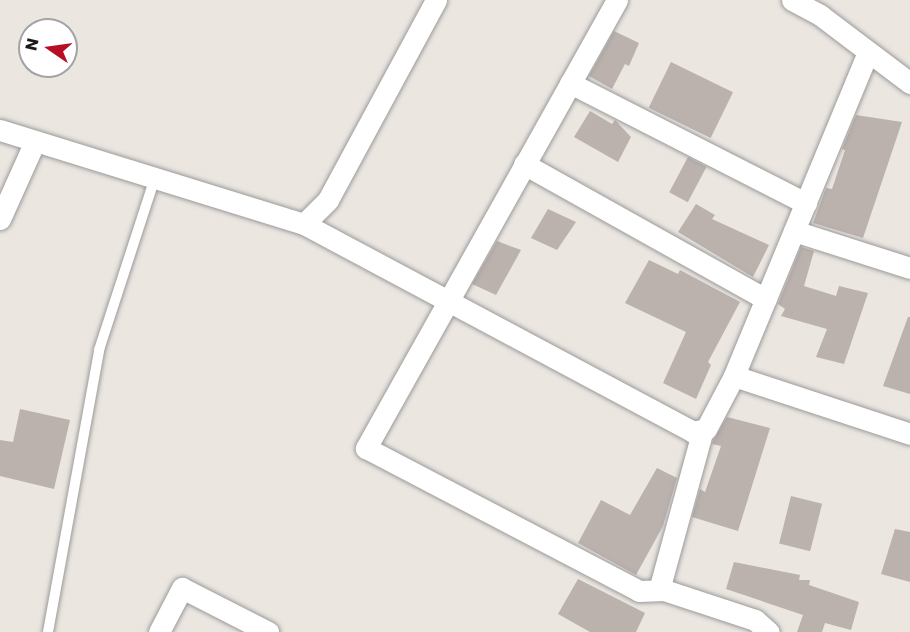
<!DOCTYPE html>
<html>
<head>
<meta charset="utf-8">
<style>
  body { margin:0 }
  #map { position:relative; width:910px; height:632px; overflow:hidden; background:#ebe6e0; font-family:Poppins,sans-serif }
  div>[style] { position:absolute }
  .building>* { inset:0; background:#bbb1ad; transform-origin:0 0 }
  .roads { filter:drop-shadow(0 0 2px #9b9b9b) drop-shadow(0 0 2px #9b9b9b) }
  .lane>* { height:10px; margin:-5px; padding:0 5px; transform-origin:5px; border-radius:5px; background:#fff }
  .street>* { height:21px; margin:-10.5px; padding:0 10.5px; transform-origin:10.5px; border-radius:10.5px; background:#fff }
  span { translate:-50% -50%; white-space:nowrap; text-align:center; line-height:1.15; -webkit-text-stroke:4.5px #fff; paint-order:stroke }
  .north { position:absolute; left:18px; top:18px; width:60px; height:60px; box-sizing:border-box; background:#fff; border:2px solid #a3a3a3; border-radius:50%; rotate:283deg; font-size:16px; font-weight:700; line-height:24px; text-align:center; color:#1a1a1a }
  .north::after { content:''; display:block; margin:auto; width:21px; height:27px; background:#b70e26; clip-path:polygon(50% 0,100% 100%,50% 72%,0 100%) }
</style>
</head>
<body>
<div id="map">
  <div class="building">
    <div style="clip-path:polygon(614px 31px,639px 43px,629px 66px,625px 64px,612px 89px,589px 76px)"></div>
    <div style="left:671px;top:62px;width:69px;height:51px;rotate:26deg"></div>
    <div style="clip-path:polygon(590px 111px,612px 124px,615px 120px,631px 137px,618px 162px,574px 137px)"></div>
    <div style="clip-path:polygon(856px 115px,902px 122px,863px 238px,813px 223px,826px 188px,832px 189px,845px 150px,842px 149px)"></div>
    <div style="left:688px;top:157px;width:21px;height:40px;rotate:28deg"></div>
    <div style="clip-path:polygon(696px 204px,715px 215px,712px 219px,769px 245px,753px 277px,678px 232px)"></div>
    <div style="clip-path:polygon(548px 209px,576px 222px,557px 250px,531px 238px)"></div>
    <div style="clip-path:polygon(497px 241px,521px 250px,496px 295px,472px 284px)"></div>
    <div style="clip-path:polygon(801px 247px,814px 251px,804px 286px,836px 296px,839px 286px,868px 293px,844px 364px,816px 357px,827px 329px,781px 316px,785px 309px,778px 304px)"></div>
    <div style="clip-path:polygon(649px 260px,678px 274px,680px 270px,740px 302px,708px 362px,711px 365px,696px 399px,663px 383px,686px 332px,625px 303px)"></div>
    <div style="clip-path:polygon(908px 317px,910px 317px,910px 394px,883px 386px)"></div>
    <div style="clip-path:polygon(20px 409px,70px 420px,54px 489px,0 476px,0 440px,13px 442px)"></div>
    <div style="clip-path:polygon(727px 417px,770px 428px,738px 531px,692px 517px,700px 489px,705px 492px,721px 446px,712px 444px,714px 439px)"></div>
    <div style="clip-path:polygon(657px 468px,677px 478px,663px 526px,636px 575px,578px 543px,601px 500px,630px 515px)"></div>
    <div style="left:791px;top:496px;width:32px;height:49px;rotate:14deg"></div>
    <div style="clip-path:polygon(895px 529px,910px 532px,910px 582px,881px 574px)"></div>
    <div style="clip-path:polygon(734px 562px,800px 575px,799px 580px,810px 580px,809px 585px,859px 602px,851px 630px,825px 623px,822px 632px,797px 632px,803px 615px,726px 589px)"></div>
    <div style="clip-path:polygon(578px 579px,645px 613px,636px 632px,590px 632px,558px 614px)"></div>
  </div>
  <div class="roads">
    <div class="lane">
      <div style="left:48px;top:632px;width:287px;rotate:-79.7deg"></div>
      <div style="left:99px;top:350px;width:181px;rotate:-72deg"></div>
    </div>
    <div class="street">
      <div style="left:436px;top:0;width:227px;rotate:118.4deg"></div>
      <div style="left:328px;top:200px;width:34px;rotate:135deg"></div>
      <div style="left:304px;top:224px;width:441px;rotate:28.1deg"></div>
      <div style="left:693px;top:432px;width:13px;rotate:-13deg"></div>
      <div style="left:706px;top:429px;width:60px;rotate:-62.2deg"></div>
      <div style="left:617px;top:0;width:514px;rotate:119.26deg"></div>
      <div style="left:366px;top:448px;width:308px;rotate:27.6deg"></div>
      <div style="left:639px;top:591px;width:25px;rotate:-2deg"></div>
      <div style="left:664px;top:590px;width:96px;rotate:18.2deg"></div>
      <div style="left:755px;top:620px;width:18px;rotate:41deg"></div>
      <div style="left:792px;top:0;width:32px;rotate:28deg"></div>
      <div style="left:820px;top:15px;width:113px;rotate:37.1deg"></div>
      <div style="left:868px;top:52px;width:351px;rotate:112.5deg"></div>
      <div style="left:734px;top:376px;width:185px;rotate:18.2deg"></div>
      <div style="left:570px;top:83px;width:265px;rotate:27deg"></div>
      <div style="left:0;top:130px;width:318px;rotate:17.2deg"></div>
      <div style="left:524px;top:164px;width:277px;rotate:29.2deg"></div>
      <div style="left:0;top:219px;width:85px;rotate:-65.8deg"></div>
      <div style="left:794px;top:231px;width:122px;rotate:17.7deg"></div>
      <div style="left:659px;top:590px;width:163px;rotate:-74.7deg"></div>
      <div style="left:159px;top:632px;width:50px;rotate:-62.4deg"></div>
      <div style="left:182px;top:588px;width:97px;rotate:27.1deg"></div>
    </div>
  </div>
  <div class="north">N</div>
</div>
</body>
</html>
